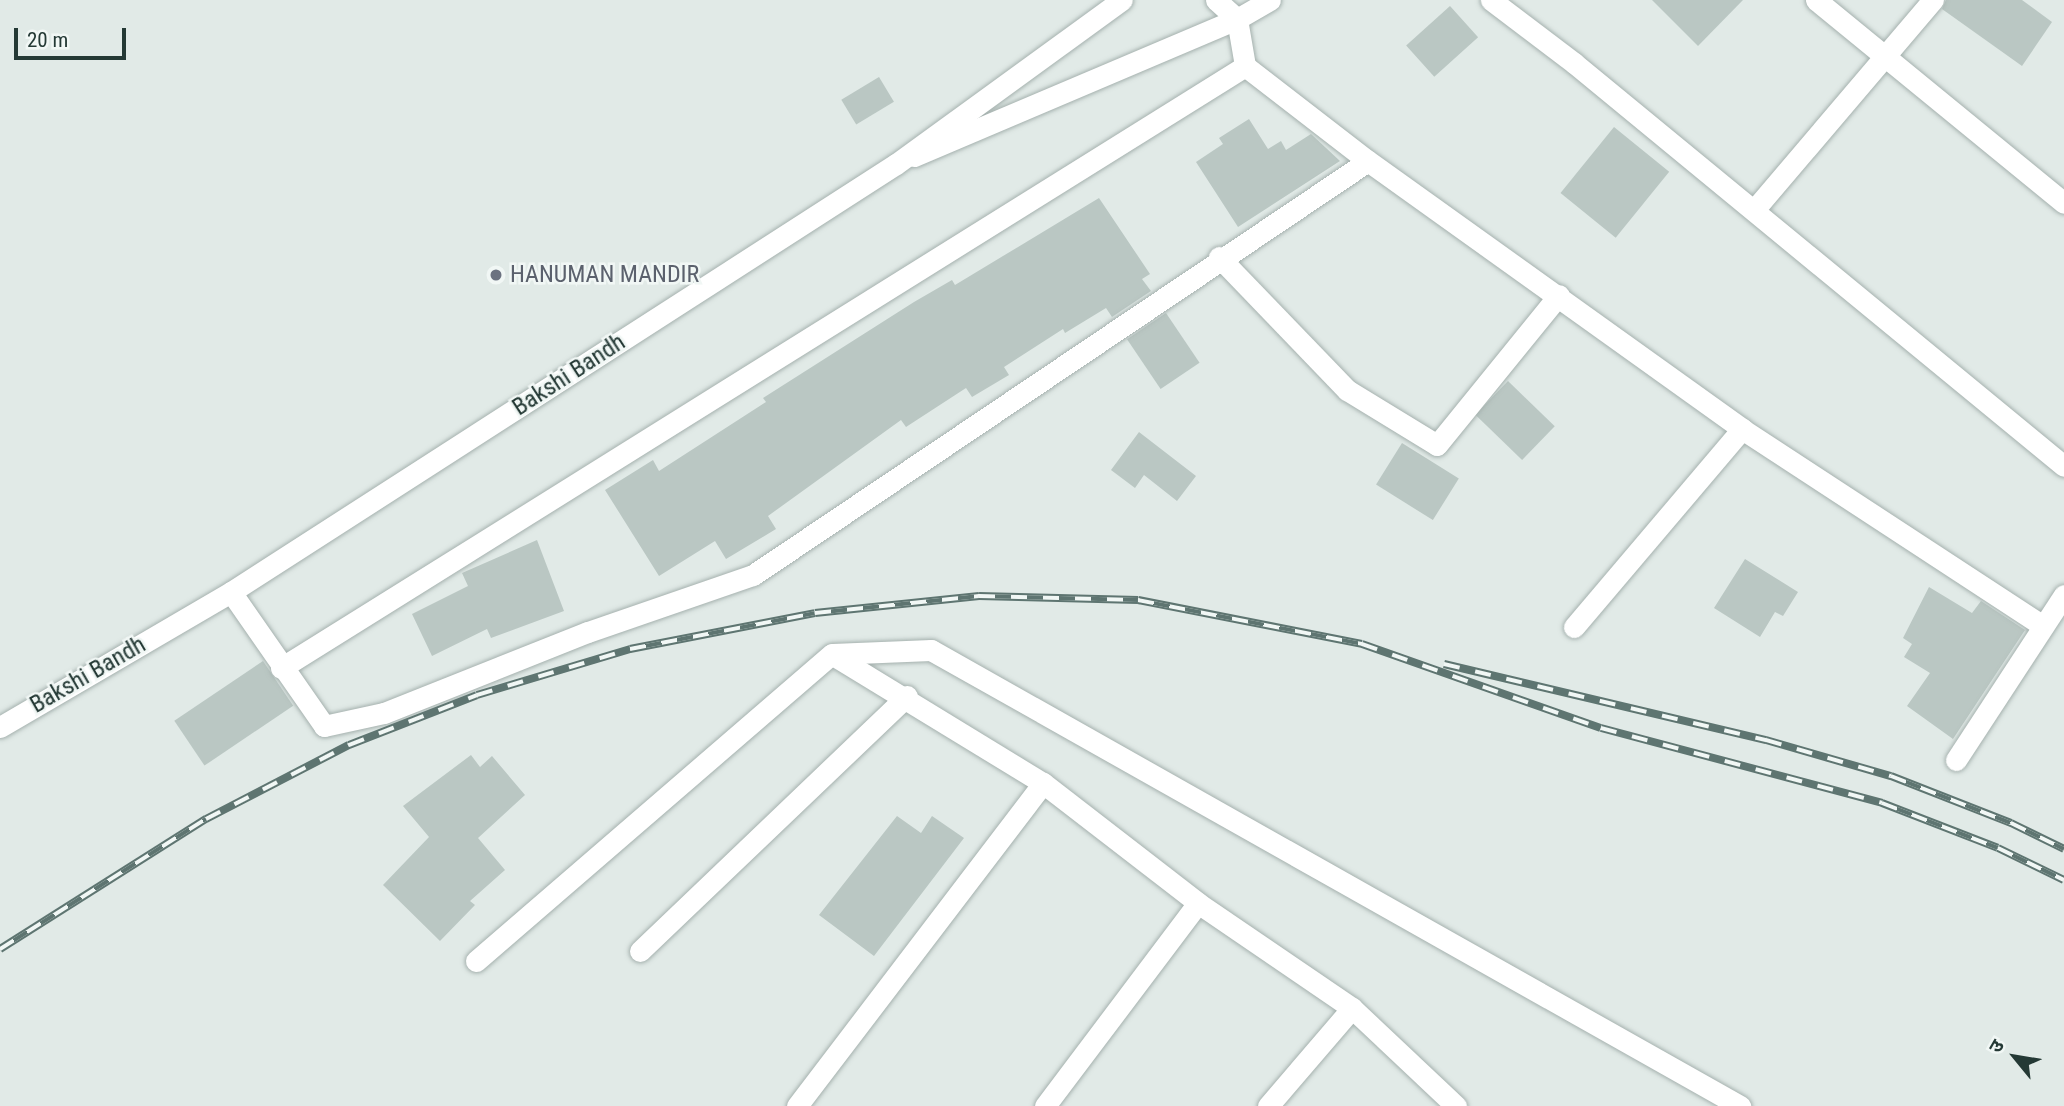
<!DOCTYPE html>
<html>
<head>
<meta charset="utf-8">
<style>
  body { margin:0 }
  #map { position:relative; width:2064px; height:1106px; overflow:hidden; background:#e1eae7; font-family:"Roboto Condensed","Noto Sans Devanagari",sans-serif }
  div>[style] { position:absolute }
  .building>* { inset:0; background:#bac7c3; transform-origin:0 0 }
  .roads { filter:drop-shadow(0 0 2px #a5b1ae) drop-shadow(0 0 2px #a5b1ae) }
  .minor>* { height:21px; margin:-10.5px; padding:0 10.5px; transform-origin:10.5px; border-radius:10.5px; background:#fff }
  .secondary>* { height:21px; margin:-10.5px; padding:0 10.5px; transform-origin:10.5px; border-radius:10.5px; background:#fff }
  .rail>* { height:8px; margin-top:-4px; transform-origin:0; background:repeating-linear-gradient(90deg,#f1f7f5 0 16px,#5e7571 0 32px); box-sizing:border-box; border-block:2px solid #5e7571 }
  .dots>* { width:19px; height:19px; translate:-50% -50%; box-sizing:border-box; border:4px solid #f1f7f5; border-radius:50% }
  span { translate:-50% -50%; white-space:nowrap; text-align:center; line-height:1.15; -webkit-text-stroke:5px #f1f7f5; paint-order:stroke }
  .worship-label { font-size:24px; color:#5b616d }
  .left { translate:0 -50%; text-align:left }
  .street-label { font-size:24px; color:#243935 }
  .north { position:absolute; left:1980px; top:1022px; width:70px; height:70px; -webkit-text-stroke:5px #f1f7f5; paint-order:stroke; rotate:300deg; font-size:19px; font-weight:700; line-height:28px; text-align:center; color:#243935 }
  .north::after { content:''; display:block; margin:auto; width:24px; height:32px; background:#243935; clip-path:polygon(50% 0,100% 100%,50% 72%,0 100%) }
  .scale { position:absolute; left:14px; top:28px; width:112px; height:32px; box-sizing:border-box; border:4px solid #243935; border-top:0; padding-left:9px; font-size:21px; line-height:24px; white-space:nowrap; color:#243935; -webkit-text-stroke:5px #f1f7f5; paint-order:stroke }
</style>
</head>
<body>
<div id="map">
  <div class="building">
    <div style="clip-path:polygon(1652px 0,1743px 0,1698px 46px)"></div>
    <div style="clip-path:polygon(1946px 0,2022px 0,2052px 22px,2022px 66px,1942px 9px)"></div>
    <div style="left:1450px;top:6px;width:42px;height:59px;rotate:48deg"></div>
    <div style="left:879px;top:77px;width:29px;height:44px;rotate:59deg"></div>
    <div style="clip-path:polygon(1249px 119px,1268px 149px,1281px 141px,1286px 150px,1311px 134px,1340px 161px,1238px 227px,1196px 162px,1223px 144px,1219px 138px)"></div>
    <div style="left:1614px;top:127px;width:71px;height:85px;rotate:39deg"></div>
    <div style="clip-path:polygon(1099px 198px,1150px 274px,1142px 279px,1151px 291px,1112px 317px,1106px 308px,1065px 333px,1063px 329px,1004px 367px,1009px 375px,972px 397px,966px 388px,906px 427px,901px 420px,768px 516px,776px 529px,726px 559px,715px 541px,659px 576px,605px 490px,653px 460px,659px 471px,766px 402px,763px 398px,914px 302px,952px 280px,955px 285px)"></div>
    <div style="left:1166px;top:313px;width:60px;height:47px;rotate:56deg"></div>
    <div style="left:1508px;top:381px;width:65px;height:47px;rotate:44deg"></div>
    <div style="clip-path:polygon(1139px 432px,1196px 476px,1177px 501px,1144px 475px,1135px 488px,1111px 470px)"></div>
    <div style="left:1402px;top:443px;width:67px;height:49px;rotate:32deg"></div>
    <div style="clip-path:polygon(537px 540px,564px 611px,491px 638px,487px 629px,432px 656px,412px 614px,468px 586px,462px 573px)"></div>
    <div style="clip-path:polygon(1745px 559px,1798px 592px,1783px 616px,1775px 612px,1760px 637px,1714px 608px)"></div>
    <div style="clip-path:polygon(1929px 587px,1972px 613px,1981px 601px,2025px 630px,1953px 739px,1907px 706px,1930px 673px,1904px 657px,1912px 644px,1903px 638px)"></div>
    <div style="left:263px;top:661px;width:54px;height:107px;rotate:56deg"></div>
    <div style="clip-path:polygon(471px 755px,480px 767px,492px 756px,525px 795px,478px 838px,505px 870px,470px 901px,475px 905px,440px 941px,383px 885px,429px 837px,403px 806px)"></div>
    <div style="clip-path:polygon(897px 816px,921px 833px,932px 816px,964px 838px,874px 956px,819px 915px)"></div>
  </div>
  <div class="roads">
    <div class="minor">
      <div style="left:1216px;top:0;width:28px;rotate:42deg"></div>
      <div style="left:1237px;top:19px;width:48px;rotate:80.3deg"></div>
      <div style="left:1245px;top:66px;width:155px;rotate:37.7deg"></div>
      <div style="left:1368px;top:161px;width:460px;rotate:35.6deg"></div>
      <div style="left:1742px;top:429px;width:358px;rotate:33.2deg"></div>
      <div style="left:1491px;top:0;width:104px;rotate:37.2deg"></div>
      <div style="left:1574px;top:63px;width:634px;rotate:39.44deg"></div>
      <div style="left:1816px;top:0;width:320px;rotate:39.3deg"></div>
      <div style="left:914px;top:156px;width:351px;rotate:-23deg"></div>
      <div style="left:1237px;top:19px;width:38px;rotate:-30deg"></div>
      <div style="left:1754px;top:210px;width:276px;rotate:-49.6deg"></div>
      <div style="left:1219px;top:257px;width:185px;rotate:46.1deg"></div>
      <div style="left:1347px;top:390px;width:105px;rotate:31.4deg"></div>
      <div style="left:1437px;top:445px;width:193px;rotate:-50.9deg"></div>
      <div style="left:231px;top:592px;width:163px;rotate:55.2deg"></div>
      <div style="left:324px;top:726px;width:61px;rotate:-12.2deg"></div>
      <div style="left:384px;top:713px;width:219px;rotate:-21.7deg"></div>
      <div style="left:588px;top:632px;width:175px;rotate:-19.1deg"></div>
      <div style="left:753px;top:575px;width:741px;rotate:-33.95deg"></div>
      <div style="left:1574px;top:627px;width:260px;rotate:-49.7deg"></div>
      <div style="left:833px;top:655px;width:246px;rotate:31.4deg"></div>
      <div style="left:1043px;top:783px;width:196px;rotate:37.7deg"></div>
      <div style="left:1198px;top:903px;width:186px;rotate:34.3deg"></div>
      <div style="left:1352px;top:1008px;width:143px;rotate:43.3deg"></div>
      <div style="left:281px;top:668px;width:1137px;rotate:-31.98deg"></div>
      <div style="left:1956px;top:760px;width:197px;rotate:-56.8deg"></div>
      <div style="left:640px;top:951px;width:369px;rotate:-43.7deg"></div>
      <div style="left:476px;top:961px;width:470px;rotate:-40.8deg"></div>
      <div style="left:832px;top:654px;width:99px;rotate:-2.3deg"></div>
      <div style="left:931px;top:650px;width:929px;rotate:29.41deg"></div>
      <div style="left:797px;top:1106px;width:406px;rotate:-52.7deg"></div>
      <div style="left:1045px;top:1106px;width:254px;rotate:-53deg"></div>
      <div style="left:1268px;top:1106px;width:129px;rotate:-49.4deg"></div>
    </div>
    <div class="secondary">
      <div style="left:0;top:727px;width:268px;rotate:-30.3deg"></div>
      <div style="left:231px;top:592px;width:791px;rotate:-32.77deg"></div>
      <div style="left:896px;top:164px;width:279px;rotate:-36deg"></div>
    </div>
  </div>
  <div class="rail">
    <div style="left:1444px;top:664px;width:331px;rotate:13.3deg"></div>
    <div style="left:1766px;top:740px;width:130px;rotate:16.1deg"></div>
    <div style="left:1891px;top:776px;width:129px;rotate:21.4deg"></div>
    <div style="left:2011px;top:823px;width:59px;rotate:26.1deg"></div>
    <div style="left:0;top:949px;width:244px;rotate:-32.3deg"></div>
    <div style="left:206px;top:819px;width:161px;rotate:-27.4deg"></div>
    <div style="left:349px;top:745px;width:137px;rotate:-21.3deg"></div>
    <div style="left:477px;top:695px;width:160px;rotate:-16.7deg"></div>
    <div style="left:630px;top:649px;width:188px;rotate:-11deg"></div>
    <div style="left:815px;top:613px;width:165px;rotate:-5.9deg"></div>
    <div style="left:979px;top:596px;width:159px;rotate:1.4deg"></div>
    <div style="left:1138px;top:600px;width:228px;rotate:11.1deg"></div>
    <div style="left:1362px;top:644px;width:253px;rotate:19.4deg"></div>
    <div style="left:1601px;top:728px;width:291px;rotate:14.9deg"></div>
    <div style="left:1882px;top:803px;width:124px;rotate:21.2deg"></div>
    <div style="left:1998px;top:848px;width:73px;rotate:25.9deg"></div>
  </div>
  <div class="dots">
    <div style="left:496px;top:275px;background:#6b7280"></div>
  </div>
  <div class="worship-label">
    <span class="left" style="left:510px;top:275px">HANUMAN MANDIR</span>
  </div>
  <div class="street-label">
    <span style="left:569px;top:375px;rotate:-33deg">Bakshi Bandh</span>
    <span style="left:88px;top:675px;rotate:-30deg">Bakshi Bandh</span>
  </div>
  <div class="north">उ</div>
  <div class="scale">20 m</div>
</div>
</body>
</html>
